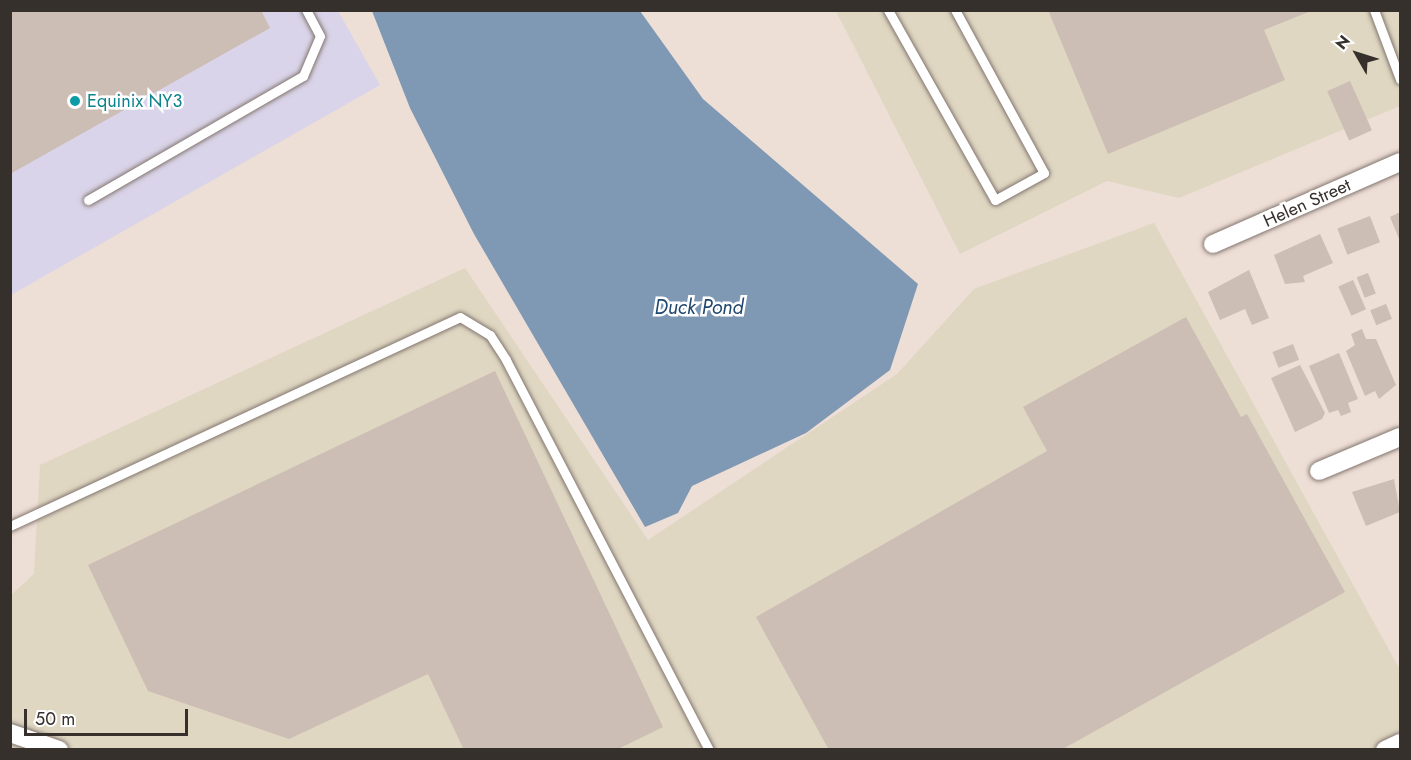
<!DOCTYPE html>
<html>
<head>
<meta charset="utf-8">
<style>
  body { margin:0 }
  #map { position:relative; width:1411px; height:760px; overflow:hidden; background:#edded6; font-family:Jost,sans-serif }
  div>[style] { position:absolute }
  .commercial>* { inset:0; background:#dfd7c2 }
  .industrial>* { inset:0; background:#d9d4e9 }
  .water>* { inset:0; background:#7f98b3 }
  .building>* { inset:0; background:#ccbdb5; transform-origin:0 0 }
  .roads { filter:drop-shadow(0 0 2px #83766f) drop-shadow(0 0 2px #83766f) }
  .service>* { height:9px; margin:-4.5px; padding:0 4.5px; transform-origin:4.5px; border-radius:4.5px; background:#fff }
  .minor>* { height:18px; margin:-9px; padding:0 9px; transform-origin:9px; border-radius:9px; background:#fff }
  .dots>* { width:16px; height:16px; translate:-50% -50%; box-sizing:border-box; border:3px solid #fff; border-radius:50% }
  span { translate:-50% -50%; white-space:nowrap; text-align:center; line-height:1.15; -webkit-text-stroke:5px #fff; paint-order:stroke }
  .culture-label { font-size:18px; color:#0d838f }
  .left { translate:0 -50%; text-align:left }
  .street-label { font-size:18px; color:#36302d }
  .water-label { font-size:20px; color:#21486f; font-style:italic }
  .frame { position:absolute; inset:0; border:12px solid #36302d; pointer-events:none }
  .north { position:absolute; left:1327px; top:24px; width:60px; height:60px; -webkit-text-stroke:4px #fff; paint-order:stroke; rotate:309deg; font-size:16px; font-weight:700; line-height:24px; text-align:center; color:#36302d }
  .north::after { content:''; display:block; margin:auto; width:21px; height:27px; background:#36302d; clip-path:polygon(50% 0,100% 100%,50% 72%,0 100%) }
  .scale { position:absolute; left:24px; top:709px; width:164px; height:27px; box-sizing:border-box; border:3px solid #36302d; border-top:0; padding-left:8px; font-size:18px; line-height:21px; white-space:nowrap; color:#36302d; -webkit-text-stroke:4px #fff; paint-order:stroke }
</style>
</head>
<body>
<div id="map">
  <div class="commercial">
    <div style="clip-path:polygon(836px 11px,1400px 11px,1400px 106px,1179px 198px,1107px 181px,960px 254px)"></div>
    <div style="clip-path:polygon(1154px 223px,1400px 670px,1400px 749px,11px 749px,10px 596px,34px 574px,40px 465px,465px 268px,648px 540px,897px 374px,974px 289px)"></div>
  </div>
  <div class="industrial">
    <div style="clip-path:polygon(11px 11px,338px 11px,380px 85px,11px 295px)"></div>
  </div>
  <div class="water">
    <div style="clip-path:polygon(372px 11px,640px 11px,703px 99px,918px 284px,890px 370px,806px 433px,692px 486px,678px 513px,645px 527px,474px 234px,410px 108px)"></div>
  </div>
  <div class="building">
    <div style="clip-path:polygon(10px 10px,261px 10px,270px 28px,10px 174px)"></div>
    <div style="clip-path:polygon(1048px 10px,1311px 10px,1311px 11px,1264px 30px,1285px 80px,1108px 154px)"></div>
    <div style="left:1350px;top:81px;width:54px;height:25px;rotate:66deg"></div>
    <div style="clip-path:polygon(1400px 212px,1400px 241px,1390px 217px)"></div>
    <div style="left:1370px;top:216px;width:28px;height:35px;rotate:69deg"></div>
    <div style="clip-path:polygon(1320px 234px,1333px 263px,1303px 276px,1305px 282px,1285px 284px,1274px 255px)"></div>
    <div style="clip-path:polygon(1249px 270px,1269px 318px,1252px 325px,1245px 309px,1220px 320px,1208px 292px)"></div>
    <div style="left:1368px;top:273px;width:22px;height:12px;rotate:69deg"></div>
    <div style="left:1353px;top:280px;width:32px;height:16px;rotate:66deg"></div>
    <div style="left:1386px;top:304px;width:16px;height:17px;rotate:68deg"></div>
    <div style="clip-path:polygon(1186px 317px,1241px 417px,1247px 414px,1345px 592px,1061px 750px,829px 750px,756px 617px,1047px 451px,1023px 407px)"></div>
    <div style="clip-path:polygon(1362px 329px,1366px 339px,1376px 339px,1396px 385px,1379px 399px,1375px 391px,1365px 396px,1346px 351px,1355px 345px,1351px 334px)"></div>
    <div style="left:1293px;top:344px;width:17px;height:22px;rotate:69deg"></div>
    <div style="clip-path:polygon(1339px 353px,1358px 399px,1348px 403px,1351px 412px,1341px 416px,1338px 410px,1329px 413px,1309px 366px)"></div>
    <div style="clip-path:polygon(1300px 365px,1325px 413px,1322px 419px,1295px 432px,1271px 378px)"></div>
    <div style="clip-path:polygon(495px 371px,663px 727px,616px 750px,464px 750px,428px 674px,289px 739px,148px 691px,88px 565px)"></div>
    <div style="clip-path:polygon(1394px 479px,1400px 512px,1366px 526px,1352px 492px)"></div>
  </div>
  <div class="roads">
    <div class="service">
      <div style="left:888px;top:10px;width:218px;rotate:60.6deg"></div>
      <div style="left:995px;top:200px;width:56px;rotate:-28.9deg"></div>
      <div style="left:1044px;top:173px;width:186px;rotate:-118.6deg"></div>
      <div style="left:1374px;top:10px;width:74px;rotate:69.4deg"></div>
      <div style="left:88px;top:200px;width:248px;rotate:-30deg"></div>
      <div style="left:303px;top:76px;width:43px;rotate:-67deg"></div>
      <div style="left:320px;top:36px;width:30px;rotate:-118deg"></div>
      <div style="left:10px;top:526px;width:496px;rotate:-24.9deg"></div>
      <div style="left:460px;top:317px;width:35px;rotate:31deg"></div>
      <div style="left:490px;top:335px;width:30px;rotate:57deg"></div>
      <div style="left:506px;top:360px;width:440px;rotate:62.5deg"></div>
    </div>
    <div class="minor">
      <div style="left:1213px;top:244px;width:204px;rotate:-23.7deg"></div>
      <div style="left:1319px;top:471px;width:88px;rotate:-22.8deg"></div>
      <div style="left:10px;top:733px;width:52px;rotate:19.1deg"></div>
      <div style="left:1385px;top:750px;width:17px;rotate:-25deg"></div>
    </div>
  </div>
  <div class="dots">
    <div style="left:75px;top:101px;background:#0f9aa8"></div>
  </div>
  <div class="culture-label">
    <span class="left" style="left:87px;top:101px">Equinix NY3</span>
  </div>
  <div class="street-label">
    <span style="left:1307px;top:203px;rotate:-24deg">Helen Street</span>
  </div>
  <div class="water-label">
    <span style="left:699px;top:307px">Duck Pond</span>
  </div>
  <div class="frame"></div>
  <div class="north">N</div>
  <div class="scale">50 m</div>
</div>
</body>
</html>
